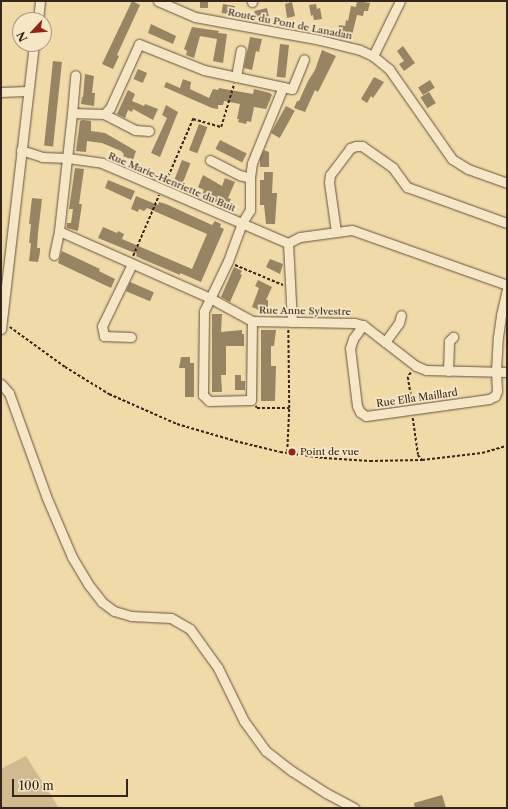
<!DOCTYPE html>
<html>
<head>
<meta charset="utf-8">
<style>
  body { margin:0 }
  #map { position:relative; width:508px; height:809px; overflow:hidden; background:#f0daa8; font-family:"Libre Caslon Text",serif }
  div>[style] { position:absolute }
  .green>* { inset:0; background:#d0bb90 }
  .building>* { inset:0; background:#968463; transform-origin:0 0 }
  .path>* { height:1.5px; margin-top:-0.75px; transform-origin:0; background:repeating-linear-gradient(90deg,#342619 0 3px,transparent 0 5px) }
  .roads { filter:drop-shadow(0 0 1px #63533d) drop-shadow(0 0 1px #63533d) }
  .minor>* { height:9px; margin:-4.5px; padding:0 4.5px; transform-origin:4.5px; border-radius:4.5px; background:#f5e7c6 }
  .dots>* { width:11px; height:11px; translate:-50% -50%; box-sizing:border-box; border:2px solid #f5e7c6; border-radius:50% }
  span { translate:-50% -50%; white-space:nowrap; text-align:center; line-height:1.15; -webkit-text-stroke:3.5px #f5e7c6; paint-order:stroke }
  .street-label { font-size:10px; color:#342619 }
  .poi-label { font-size:10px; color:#342619 }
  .left { translate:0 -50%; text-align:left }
  .frame { position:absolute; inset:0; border:2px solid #342619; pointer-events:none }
  .north { position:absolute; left:12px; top:12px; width:40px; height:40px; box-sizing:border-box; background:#f5e7c6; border:1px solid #a89a81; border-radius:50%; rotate:244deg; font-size:11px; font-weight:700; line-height:16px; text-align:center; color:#342619 }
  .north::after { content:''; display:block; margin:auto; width:14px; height:18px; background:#8f2418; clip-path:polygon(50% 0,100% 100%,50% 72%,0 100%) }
  .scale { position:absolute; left:12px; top:779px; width:116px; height:18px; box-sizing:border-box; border:2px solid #342619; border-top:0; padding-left:5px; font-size:12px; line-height:14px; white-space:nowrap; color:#342619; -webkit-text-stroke:3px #f5e7c6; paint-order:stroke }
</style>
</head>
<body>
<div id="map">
  <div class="green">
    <div style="clip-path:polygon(26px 756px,59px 808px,1px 808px,1px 769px)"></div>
  </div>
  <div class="building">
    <div style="clip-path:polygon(132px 1px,140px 5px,117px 55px,119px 56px,113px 69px,102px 64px)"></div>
    <div style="left:200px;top:1px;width:8px;height:7px"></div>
    <div style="clip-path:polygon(357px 1px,370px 3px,368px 11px,364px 11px,363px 16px,357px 15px,352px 35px,338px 32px,339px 25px,345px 26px,346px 20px,348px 21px,351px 6px,356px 7px)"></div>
    <div style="clip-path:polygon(292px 2px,295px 16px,287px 18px,285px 4px)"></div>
    <div style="left:223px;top:4px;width:12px;height:9px;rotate:9deg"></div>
    <div style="clip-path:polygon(316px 4px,317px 9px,320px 8px,322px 19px,314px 20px,313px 15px,311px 16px,309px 5px)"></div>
    <div style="left:267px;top:8px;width:9px;height:13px;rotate:77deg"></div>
    <div style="clip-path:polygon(151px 24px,176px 36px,173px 44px,148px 33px)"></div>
    <div style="clip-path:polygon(192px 27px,219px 31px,218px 33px,227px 34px,223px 63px,213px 61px,217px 39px,200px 36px,194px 58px,186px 55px,187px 51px,184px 49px)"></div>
    <div style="clip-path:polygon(250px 37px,262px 39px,259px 52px,256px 51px,252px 70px,244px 68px)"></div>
    <div style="left:280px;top:44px;width:9px;height:33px;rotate:6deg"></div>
    <div style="clip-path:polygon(403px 46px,415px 63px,404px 71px,399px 64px,404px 61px,397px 51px)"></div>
    <div style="clip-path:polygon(322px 50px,336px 56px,318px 92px,315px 90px,305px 112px,294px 108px,297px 101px,299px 101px,308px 81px,315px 70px)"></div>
    <div style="left:53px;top:61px;width:9px;height:85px;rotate:6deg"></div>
    <div style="left:138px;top:69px;width:10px;height:11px;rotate:24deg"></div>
    <div style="clip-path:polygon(85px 74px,94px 76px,92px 93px,95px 93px,94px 106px,81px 104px,82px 97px,83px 97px)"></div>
    <div style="clip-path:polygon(374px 77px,384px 82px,373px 98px,371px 96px,367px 103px,361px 99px)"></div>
    <div style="clip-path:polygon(183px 79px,191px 82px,190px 89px,209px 98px,213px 89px,218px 90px,219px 88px,253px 94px,254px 89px,270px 93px,272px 95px,266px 109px,254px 107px,251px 122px,247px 121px,246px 124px,238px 122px,239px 119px,237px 119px,240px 104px,224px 101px,223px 105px,218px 105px,218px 109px,212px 108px,164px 87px,166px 82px,180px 88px)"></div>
    <div style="left:430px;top:80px;width:9px;height:14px;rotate:58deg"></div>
    <div style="clip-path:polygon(128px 90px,135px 94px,132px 101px,144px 106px,145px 104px,158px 109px,153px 120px,133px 109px,132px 112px,128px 110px,125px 118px,117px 114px)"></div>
    <div style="left:429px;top:92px;width:13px;height:10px;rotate:58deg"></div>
    <div style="clip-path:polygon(166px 105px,178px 112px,160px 157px,151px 153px,167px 118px,162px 115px)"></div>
    <div style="left:286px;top:106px;width:10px;height:31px;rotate:29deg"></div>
    <div style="clip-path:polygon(82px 120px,91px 121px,91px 131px,105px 133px,136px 151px,133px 160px,123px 156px,124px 154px,121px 151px,102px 143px,87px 141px,86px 152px,76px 151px,80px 121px)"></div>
    <div style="left:199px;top:124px;width:9px;height:28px;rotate:21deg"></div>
    <div style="left:220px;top:140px;width:30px;height:10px;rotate:27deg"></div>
    <div style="clip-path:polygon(264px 150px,269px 152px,269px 167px,260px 167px,260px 158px)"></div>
    <div style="left:182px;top:160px;width:9px;height:25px;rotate:21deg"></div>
    <div style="clip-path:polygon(75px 168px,84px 169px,79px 204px,82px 204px,78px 231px,67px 228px,67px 223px,71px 223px,73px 209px,69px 209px)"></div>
    <div style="clip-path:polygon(264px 172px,273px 172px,272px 193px,277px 193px,275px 224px,266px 224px,264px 205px,260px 205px,260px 180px,264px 180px)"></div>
    <div style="clip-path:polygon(203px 175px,222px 186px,225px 178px,235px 182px,228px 198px,231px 199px,227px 208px,201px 197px,204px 190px,198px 187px)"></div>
    <div style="clip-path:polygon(108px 180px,135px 191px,131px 200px,105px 188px)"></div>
    <div style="clip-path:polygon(136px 196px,158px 205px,159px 202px,166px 204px,212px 225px,215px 221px,221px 224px,220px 227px,224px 229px,201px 282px,180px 273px,180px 275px,173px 272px,142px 259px,136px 256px,137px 254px,98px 238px,103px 227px,117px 233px,118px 231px,124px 234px,122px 239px,192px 269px,207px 234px,147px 208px,144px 211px,139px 209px,138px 212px,131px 209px)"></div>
    <div style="clip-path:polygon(32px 198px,42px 199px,38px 233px,37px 248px,40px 248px,40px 252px,38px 262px,29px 261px,31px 243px,29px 243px,31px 224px,29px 224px)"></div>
    <div style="clip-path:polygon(62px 251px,100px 269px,99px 271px,115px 279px,111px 288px,58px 263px)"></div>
    <div style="clip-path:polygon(270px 259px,283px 264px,280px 274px,266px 267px)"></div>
    <div style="clip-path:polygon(234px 267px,242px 271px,240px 274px,242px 275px,230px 302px,221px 297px)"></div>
    <div style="clip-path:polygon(258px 280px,272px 287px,266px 300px,268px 300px,268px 313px,259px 313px,259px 310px,252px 307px,259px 288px,255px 286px)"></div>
    <div style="left:130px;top:282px;width:26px;height:10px;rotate:23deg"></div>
    <div style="clip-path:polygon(212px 314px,222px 314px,221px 332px,242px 330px,242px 334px,244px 334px,244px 346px,226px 346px,226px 375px,221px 375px,222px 392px,212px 392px)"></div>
    <div style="clip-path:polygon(261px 330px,276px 330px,274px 346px,271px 346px,271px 366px,276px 366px,275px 401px,261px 401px)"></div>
    <div style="clip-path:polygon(181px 357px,190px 357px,190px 363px,194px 363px,194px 397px,185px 397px,185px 368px,179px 368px)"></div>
    <div style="clip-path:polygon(235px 375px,241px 375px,241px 381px,245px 381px,245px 390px,235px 390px)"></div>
    <div style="clip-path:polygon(442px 795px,446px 808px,415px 808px,414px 803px)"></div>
  </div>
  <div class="path">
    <div style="left:166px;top:181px;width:68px;rotate:-66.5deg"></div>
    <div style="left:193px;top:119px;width:29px;rotate:16deg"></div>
    <div style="left:221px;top:127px;width:45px;rotate:-73.2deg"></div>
    <div style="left:133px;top:256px;width:66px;rotate:-66.9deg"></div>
    <div style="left:235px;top:265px;width:52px;rotate:22.6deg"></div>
    <div style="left:10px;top:327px;width:68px;rotate:36deg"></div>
    <div style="left:65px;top:367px;width:52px;rotate:31.5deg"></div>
    <div style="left:109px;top:394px;width:74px;rotate:23.8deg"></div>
    <div style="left:177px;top:424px;width:60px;rotate:16.3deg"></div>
    <div style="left:235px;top:441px;width:46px;rotate:13.7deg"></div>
    <div style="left:280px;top:452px;width:44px;rotate:7.8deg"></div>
    <div style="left:324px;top:458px;width:46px;rotate:3.7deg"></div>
    <div style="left:370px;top:461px;width:52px;rotate:-1.1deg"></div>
    <div style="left:422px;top:460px;width:60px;rotate:-6.7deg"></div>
    <div style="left:482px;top:453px;width:26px;rotate:-16deg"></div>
    <div style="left:411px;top:373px;width:5px;rotate:127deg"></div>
    <div style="left:408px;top:377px;width:25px;rotate:81deg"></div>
    <div style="left:256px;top:406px;width:2px;rotate:63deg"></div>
    <div style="left:257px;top:408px;width:32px"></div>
    <div style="left:289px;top:408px;width:78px;rotate:-90.7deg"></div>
    <div style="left:413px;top:418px;width:37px;rotate:82deg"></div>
    <div style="left:418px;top:455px;width:6px;rotate:51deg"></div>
    <div style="left:287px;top:452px;width:44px;rotate:-87.4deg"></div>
  </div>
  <div class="roads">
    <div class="minor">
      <div style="left:158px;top:1px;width:40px;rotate:23.4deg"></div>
      <div style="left:195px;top:17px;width:127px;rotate:10.4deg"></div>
      <div style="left:320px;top:40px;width:41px;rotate:14deg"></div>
      <div style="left:360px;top:50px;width:14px;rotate:25deg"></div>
      <div style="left:373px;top:56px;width:21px;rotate:39deg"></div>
      <div style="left:389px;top:69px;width:110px;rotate:55deg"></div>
      <div style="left:452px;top:159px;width:19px;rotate:32deg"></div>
      <div style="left:468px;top:169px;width:41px;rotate:19.7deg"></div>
      <div style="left:252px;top:1px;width:1px;rotate:90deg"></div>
      <div style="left:38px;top:20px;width:19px;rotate:-84deg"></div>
      <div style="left:373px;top:56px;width:61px;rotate:-63.9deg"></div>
      <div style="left:236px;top:77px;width:27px;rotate:-80deg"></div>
      <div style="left:283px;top:87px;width:9px;rotate:13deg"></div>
      <div style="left:292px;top:89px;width:32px;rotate:-68deg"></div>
      <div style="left:1px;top:92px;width:26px;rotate:-2deg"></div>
      <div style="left:72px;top:113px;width:38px;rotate:-85deg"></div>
      <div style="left:104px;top:114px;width:35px;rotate:27deg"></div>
      <div style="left:135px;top:130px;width:14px;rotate:4deg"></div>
      <div style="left:21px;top:150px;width:22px;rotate:18deg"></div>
      <div style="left:42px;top:157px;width:26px;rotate:2deg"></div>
      <div style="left:68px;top:158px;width:34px;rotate:8deg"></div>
      <div style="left:102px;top:163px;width:202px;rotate:23.3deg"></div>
      <div style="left:288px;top:243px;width:79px;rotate:87.1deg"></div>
      <div style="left:210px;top:160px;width:34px;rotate:27deg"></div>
      <div style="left:240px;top:175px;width:10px;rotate:17deg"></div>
      <div style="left:59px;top:231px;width:165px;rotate:23.9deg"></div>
      <div style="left:210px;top:298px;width:48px;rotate:28.7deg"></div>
      <div style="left:252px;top:321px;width:102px;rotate:1.1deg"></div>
      <div style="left:354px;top:323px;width:9px;rotate:13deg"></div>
      <div style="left:363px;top:325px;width:67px;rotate:37.7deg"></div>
      <div style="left:416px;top:366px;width:11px;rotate:22deg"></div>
      <div style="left:426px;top:370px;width:81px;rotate:1.4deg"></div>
      <div style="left:336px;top:232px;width:50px;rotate:-98deg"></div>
      <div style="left:329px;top:182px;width:7px;rotate:-82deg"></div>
      <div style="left:330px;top:175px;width:34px;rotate:-53deg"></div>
      <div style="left:350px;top:148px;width:6px;rotate:-18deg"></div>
      <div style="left:356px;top:146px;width:6px"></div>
      <div style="left:362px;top:146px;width:38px;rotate:35deg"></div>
      <div style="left:393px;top:168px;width:24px;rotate:54deg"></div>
      <div style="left:407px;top:187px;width:106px;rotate:19.8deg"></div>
      <div style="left:288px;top:243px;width:13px;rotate:-27deg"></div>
      <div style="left:300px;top:237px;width:52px;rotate:-7.7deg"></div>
      <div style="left:352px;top:230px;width:164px;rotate:19.5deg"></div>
      <div style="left:54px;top:255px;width:25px;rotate:-78deg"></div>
      <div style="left:59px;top:231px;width:119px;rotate:-83.7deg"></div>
      <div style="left:72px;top:113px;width:32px;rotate:2deg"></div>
      <div style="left:104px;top:114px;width:8px;rotate:-45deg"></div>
      <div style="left:110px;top:108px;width:70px;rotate:-65.6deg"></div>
      <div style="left:139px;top:44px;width:70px;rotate:21.8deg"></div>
      <div style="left:204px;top:70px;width:81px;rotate:12.1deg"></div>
      <div style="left:283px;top:87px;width:82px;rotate:112.2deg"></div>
      <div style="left:252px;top:163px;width:15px;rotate:98deg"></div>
      <div style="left:250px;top:178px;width:32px;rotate:90deg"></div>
      <div style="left:250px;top:210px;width:15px;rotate:122deg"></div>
      <div style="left:242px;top:223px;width:40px;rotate:110.2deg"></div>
      <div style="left:228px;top:261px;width:55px;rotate:115.6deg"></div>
      <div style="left:204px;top:311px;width:84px;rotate:90.7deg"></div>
      <div style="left:203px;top:395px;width:8px;rotate:45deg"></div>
      <div style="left:209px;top:401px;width:42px;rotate:-1.4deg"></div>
      <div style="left:251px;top:400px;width:79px;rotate:-89.3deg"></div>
      <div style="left:363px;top:325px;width:17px;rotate:126deg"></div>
      <div style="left:353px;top:339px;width:9px;rotate:108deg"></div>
      <div style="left:350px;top:348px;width:58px;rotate:83.1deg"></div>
      <div style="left:357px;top:406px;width:7px;rotate:63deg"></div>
      <div style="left:360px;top:412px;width:7px;rotate:34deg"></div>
      <div style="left:366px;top:416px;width:124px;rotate:-7.9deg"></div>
      <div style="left:489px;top:399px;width:7px;rotate:-27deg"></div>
      <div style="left:495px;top:396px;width:5px;rotate:-68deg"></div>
      <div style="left:497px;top:391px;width:20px;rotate:-93deg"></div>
      <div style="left:496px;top:371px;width:34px;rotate:-87deg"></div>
      <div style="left:498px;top:337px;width:22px;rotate:-82deg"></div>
      <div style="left:501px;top:315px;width:27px;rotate:-77deg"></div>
      <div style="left:1px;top:329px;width:287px;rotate:-83.4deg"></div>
      <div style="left:131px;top:337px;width:27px;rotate:-178deg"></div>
      <div style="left:104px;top:336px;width:10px;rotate:-101deg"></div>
      <div style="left:102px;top:326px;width:69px;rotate:-64.2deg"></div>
      <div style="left:385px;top:342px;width:24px;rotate:-54deg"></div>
      <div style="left:399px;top:323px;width:8px;rotate:-76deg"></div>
      <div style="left:448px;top:371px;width:30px;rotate:-88deg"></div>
      <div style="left:449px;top:341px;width:6px;rotate:-45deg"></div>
      <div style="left:1px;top:384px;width:12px;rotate:48deg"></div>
      <div style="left:9px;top:393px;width:109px;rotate:70.2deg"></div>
      <div style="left:46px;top:496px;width:66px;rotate:66.9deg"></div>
      <div style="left:72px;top:557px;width:31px;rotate:59deg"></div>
      <div style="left:88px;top:584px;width:23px;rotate:52deg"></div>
      <div style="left:102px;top:602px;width:15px;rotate:37deg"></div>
      <div style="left:114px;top:611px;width:18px;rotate:16deg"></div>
      <div style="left:131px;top:616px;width:40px;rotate:2.9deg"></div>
      <div style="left:171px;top:618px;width:22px;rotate:30deg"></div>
      <div style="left:190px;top:629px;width:48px;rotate:54.3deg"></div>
      <div style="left:218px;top:668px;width:59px;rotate:63.9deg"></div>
      <div style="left:244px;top:721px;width:37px;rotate:54deg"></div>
      <div style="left:266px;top:751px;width:33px;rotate:38deg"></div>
      <div style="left:292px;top:771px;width:40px;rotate:32.9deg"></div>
      <div style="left:326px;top:793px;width:32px;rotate:28deg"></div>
    </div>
  </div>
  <div class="dots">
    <div style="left:292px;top:452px;background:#8f2418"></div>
  </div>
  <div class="street-label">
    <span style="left:290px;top:24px;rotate:11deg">Route du Pont de Lanadan</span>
    <span style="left:172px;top:182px;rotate:23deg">Rue Marie-Henriette du Buit</span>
    <span style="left:305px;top:311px;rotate:1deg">Rue Anne Sylvestre</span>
    <span style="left:417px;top:398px;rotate:-8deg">Rue Ella Maillard</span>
  </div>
  <div class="poi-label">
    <span class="left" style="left:300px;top:452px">Point de vue</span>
  </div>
  <div class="frame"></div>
  <div class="north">N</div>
  <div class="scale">100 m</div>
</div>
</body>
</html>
